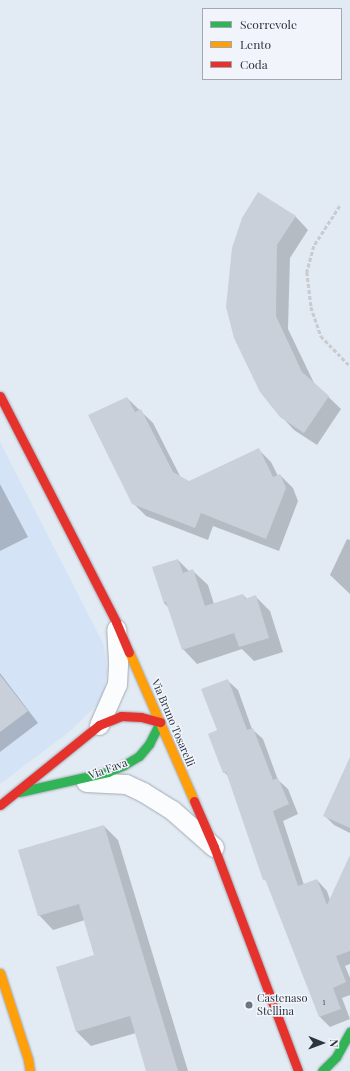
<!DOCTYPE html>
<html>
<head>
<meta charset="utf-8">
<style>
  body { margin:0 }
  #map { position:relative; width:350px; height:1071px; overflow:hidden; background:#e2eaf3; font-family:"Playfair Display",serif }
  div>[style] { position:absolute }
  .built>* { inset:0; background:#d4e3f6 }
  .shadow>* { inset:0; background:#0003 }
  .building>* { inset:0; background:#c9d0d9 }
  .path>* { height:2.5px; margin-top:-1.25px; transform-origin:0; background:repeating-linear-gradient(90deg,#c8cbd0 0 4px,transparent 0 6px) }
  .roads { filter:drop-shadow(0 0 1px #a3aab3) drop-shadow(0 0 1px #a3aab3) }
  .street>* { height:19px; margin:-9.5px; padding:0 9.5px; transform-origin:9.5px; border-radius:9.5px; background:#fbfcfd }
  .fast>* { height:9px; margin:-4.5px; padding:0 4.5px; transform-origin:4.5px; border-radius:4.5px; background:#30b455 }
  .slow>* { height:9px; margin:-4.5px; padding:0 4.5px; transform-origin:4.5px; border-radius:4.5px; background:#ff9f0a }
  .jam>* { height:9px; margin:-4.5px; padding:0 4.5px; transform-origin:4.5px; border-radius:4.5px; background:#e5322d }
  .dots>* { width:11px; height:11px; translate:-50% -50%; box-sizing:border-box; border:2px solid #f1f5fb; border-radius:50% }
  span { translate:-50% -50%; white-space:nowrap; text-align:center; line-height:1.15; -webkit-text-stroke:3px #f1f5fb; paint-order:stroke }
  .number-label { font-size:9px; color:#535b65 }
  .number-label span { -webkit-text-stroke-width:0 }
  .street-label { font-size:11px; color:#2c343e }
  .poi-label { font-size:11px; color:#2c343e }
  .left { translate:0 -50%; text-align:left }
  .legend { position:absolute; left:202px; top:8px; width:140px; height:72px; box-sizing:border-box; background:#f1f5fb; border:1px solid #a2a8af; margin:0; padding:5px 7px; list-style:none; font-size:12px; color:#2c343e }
  .legend li { display:flex; align-items:center; gap:8px; height:20px }
  .legend b { width:20px; border:1px solid #a2a8af }
  .north { position:absolute; left:302px; top:1023px; width:40px; height:40px; -webkit-text-stroke:3px #f1f5fb; paint-order:stroke; rotate:91deg; font-size:11px; font-weight:700; line-height:16px; text-align:center; color:#2c343e }
  .north::after { content:''; display:block; margin:auto; width:14px; height:18px; background:#2c343e; clip-path:polygon(50% 0,100% 100%,50% 72%,0 100%) }
</style>
</head>
<body>
<div id="map">
  <div class="built">
    <div style="clip-path:polygon(0 442px,104px 645px,107px 669px,103px 699px,69px 732px,0 784px)"></div>
  </div>
  <div class="shadow">
    <div style="clip-path:polygon(259px 194px,296px 217px,308px 230px,290px 258px,288px 329px,314px 383px,341px 409px,317px 445px,294px 430px,281px 416px)"></div>
    <div style="clip-path:polygon(127px 398px,153px 423px,181px 478px,189px 482px,258px 449px,271px 462px,278px 476px,280px 475px,293px 488px,298px 501px,279px 551px,213px 526px,208px 540px,146px 516px,133px 503px)"></div>
    <div style="clip-path:polygon(0 484px,28px 537px,0 551px)"></div>
    <div style="clip-path:polygon(347px 539px,350px 540px,350px 594px,330px 575px)"></div>
    <div style="clip-path:polygon(178px 560px,190px 572px,193px 571px,208px 585px,214px 604px,243px 595px,247px 599px,255px 596px,270px 611px,283px 652px,254px 661px,242px 649px,197px 664px,183px 649px,169px 608px,164px 603px,153px 568px)"></div>
    <div style="clip-path:polygon(0 673px,38px 723px,0 752px)"></div>
    <div style="clip-path:polygon(227px 680px,238px 690px,252px 729px,263px 739px,278px 780px,288px 789px,298px 814px,283px 821px,304px 885px,317px 880px,327px 891px,330px 900px,350px 857px,350px 964px,345px 966px,350px 978px,350px 995px,342px 998px,350px 1019px,330px 1027px,320px 1017px,268px 883px,264px 879px,229px 777px,224px 772px,219px 731px)"></div>
    <div style="clip-path:polygon(350px 769px,350px 833px,334px 825px,324px 815px)"></div>
    <div style="clip-path:polygon(104px 826px,118px 840px,188px 1071px,147px 1071px,136px 1033px,91px 1046px,77px 1032px,57px 967px,96px 956px,85px 920px,53px 930px,39px 915px)"></div>
  </div>
  <div class="building">
    <div style="clip-path:polygon(258px 192px,296px 216px,277px 245px,276px 316px,302px 372px,329px 396px,304px 433px,280px 417px,260px 392px,234px 338px,226px 307px,232px 248px,242px 218px)"></div>
    <div style="clip-path:polygon(127px 397px,135px 412px,141px 409px,173px 472px,189px 481px,259px 448px,273px 477px,280px 474px,286px 488px,266px 539px,201px 513px,195px 528px,132px 504px,88px 415px)"></div>
    <div style="clip-path:polygon(178px 559px,183px 573px,193px 569px,205px 606px,243px 594px,245px 599px,256px 595px,269px 638px,239px 647px,234px 633px,182px 650px,166px 602px,164px 603px,152px 567px)"></div>
    <div style="clip-path:polygon(0 675px,28px 711px,0 732px)"></div>
    <div style="clip-path:polygon(228px 679px,247px 730px,253px 728px,273px 780px,278px 778px,289px 804px,273px 811px,298px 886px,317px 879px,327px 905px,350px 855px,350px 951px,336px 956px,346px 982px,333px 988px,341px 1009px,319px 1017px,265px 879px,263px 880px,226px 772px,223px 773px,208px 734px,217px 730px,201px 689px)"></div>
    <div style="clip-path:polygon(350px 757px,350px 828px,323px 816px)"></div>
    <div style="clip-path:polygon(104px 825px,178px 1071px,146px 1071px,130px 1016px,76px 1032px,56px 967px,94px 955px,79px 904px,38px 916px,18px 850px)"></div>
  </div>
  <div class="path">
    <div style="left:340px;top:206px;width:48px;rotate:123deg"></div>
    <div style="left:314px;top:246px;width:27px;rotate:105deg"></div>
    <div style="left:307px;top:272px;width:35px;rotate:83deg"></div>
    <div style="left:311px;top:307px;width:31px;rotate:71deg"></div>
    <div style="left:321px;top:336px;width:42px;rotate:46deg"></div>
  </div>
  <div class="roads">
    <div class="street">
      <div style="left:99px;top:725px;width:45px;rotate:-66.3deg"></div>
      <div style="left:117px;top:684px;width:22px;rotate:-87deg"></div>
      <div style="left:118px;top:662px;width:33px;rotate:-93deg"></div>
      <div style="left:86px;top:782px;width:40px;rotate:2.9deg"></div>
      <div style="left:126px;top:784px;width:19px;rotate:25deg"></div>
      <div style="left:143px;top:792px;width:34px;rotate:32deg"></div>
      <div style="left:172px;top:810px;width:56px;rotate:41.4deg"></div>
    </div>
    <div class="fast">
      <div style="left:19px;top:792px;width:91px;rotate:-12.7deg"></div>
      <div style="left:108px;top:772px;width:17px;rotate:-24deg"></div>
      <div style="left:124px;top:765px;width:17px;rotate:-31deg"></div>
      <div style="left:139px;top:756px;width:16px;rotate:-50deg"></div>
      <div style="left:149px;top:744px;width:25px;rotate:-63deg"></div>
      <div style="left:322px;top:1071px;width:20px;rotate:-45deg"></div>
      <div style="left:336px;top:1057px;width:29px;rotate:-61deg"></div>
    </div>
    <div class="slow">
      <div style="left:129px;top:652px;width:163px;rotate:66.4deg"></div>
      <div style="left:0;top:973px;width:90px;rotate:72deg"></div>
      <div style="left:28px;top:1059px;width:12px;rotate:81deg"></div>
    </div>
    <div class="jam">
      <div style="left:0;top:396px;width:254px;rotate:62.8deg"></div>
      <div style="left:116px;top:622px;width:33px;rotate:67deg"></div>
      <div style="left:194px;top:801px;width:50px;rotate:66.5deg"></div>
      <div style="left:214px;top:847px;width:239px;rotate:69.4deg"></div>
      <div style="left:0;top:805px;width:127px;rotate:-38.9deg"></div>
      <div style="left:99px;top:725px;width:24px;rotate:-22deg"></div>
      <div style="left:121px;top:716px;width:20px;rotate:3deg"></div>
      <div style="left:141px;top:717px;width:20px;rotate:15deg"></div>
    </div>
  </div>
  <div class="dots">
    <div style="left:249px;top:1005px;background:#6c747d"></div>
  </div>
  <div class="number-label">
    <span style="left:324px;top:1001px">1</span>
  </div>
  <div class="street-label">
    <span style="left:173px;top:723px;rotate:67deg">Via Bruno Tosarelli</span>
    <span style="left:108px;top:769px;rotate:-20deg">Via Fava</span>
  </div>
  <div class="poi-label">
    <span class="left" style="left:257px;top:1005px">Castenaso<br>Stellina</span>
  </div>
  <ul class="legend">
  <li><b style="height:5px;background:#30b455"></b>Scorrevole</li>
  <li><b style="height:5px;background:#ff9f0a"></b>Lento</li>
  <li><b style="height:5px;background:#e5322d"></b>Coda</li>
  </ul>
  <div class="north">N</div>
</div>
</body>
</html>
